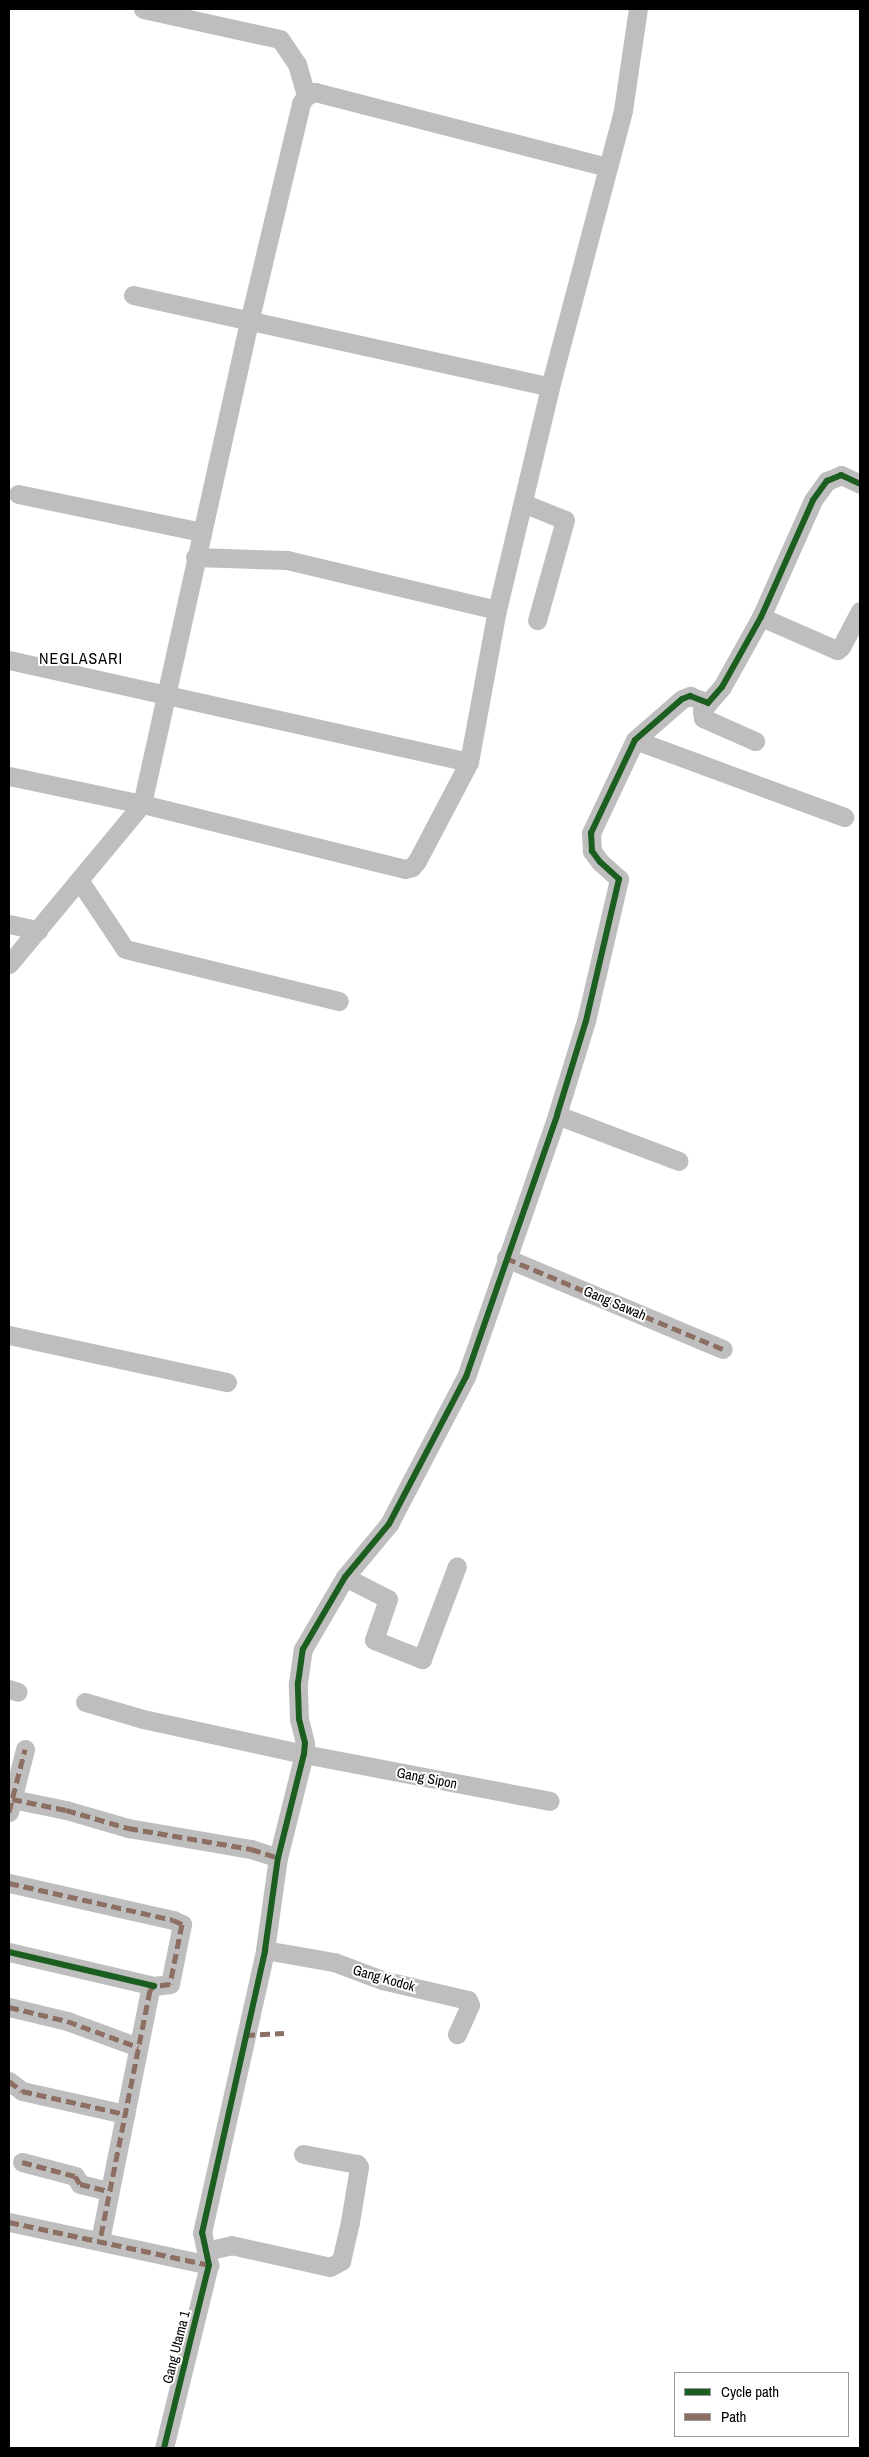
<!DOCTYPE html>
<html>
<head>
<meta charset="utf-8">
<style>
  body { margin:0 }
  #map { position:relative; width:869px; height:2457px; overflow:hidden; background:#fff; font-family:"Archivo Narrow",sans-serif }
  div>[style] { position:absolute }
  .minor>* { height:19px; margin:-9.5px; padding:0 9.5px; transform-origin:9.5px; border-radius:9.5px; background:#bebebe }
  .quiet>* { height:5px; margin-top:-2.5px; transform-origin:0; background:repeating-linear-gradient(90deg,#8d6e63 0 10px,transparent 0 15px) }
  .cycleway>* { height:6px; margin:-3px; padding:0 3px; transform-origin:3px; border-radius:3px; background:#1b5e20 }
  span { translate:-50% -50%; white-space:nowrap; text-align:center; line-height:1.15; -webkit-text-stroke:4px #fff; paint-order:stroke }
  .street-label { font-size:14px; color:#000 }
  .quarter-label { font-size:16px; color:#000; letter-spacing:1px }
  .frame { position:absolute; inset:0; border:10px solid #000; pointer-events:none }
  .legend { position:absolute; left:674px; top:2372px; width:175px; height:65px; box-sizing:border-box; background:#fff; border:1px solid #999; margin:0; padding:6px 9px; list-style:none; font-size:15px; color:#000 }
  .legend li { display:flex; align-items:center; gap:10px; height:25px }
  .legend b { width:25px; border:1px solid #999 }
</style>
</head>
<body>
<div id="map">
  <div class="minor">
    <div style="left:143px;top:9px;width:140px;rotate:12.4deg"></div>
    <div style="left:280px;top:39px;width:30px;rotate:56deg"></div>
    <div style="left:297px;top:64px;width:33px;rotate:74deg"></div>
    <div style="left:133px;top:295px;width:427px;rotate:12.4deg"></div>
    <div style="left:18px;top:494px;width:187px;rotate:11.7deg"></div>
    <div style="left:523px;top:503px;width:45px;rotate:22deg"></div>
    <div style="left:565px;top:520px;width:104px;rotate:105.6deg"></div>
    <div style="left:195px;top:557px;width:92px;rotate:1.9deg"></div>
    <div style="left:287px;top:560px;width:216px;rotate:13.4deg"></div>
    <div style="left:761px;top:617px;width:83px;rotate:23.5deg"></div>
    <div style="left:837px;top:650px;width:5px;rotate:-37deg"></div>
    <div style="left:841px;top:647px;width:41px;rotate:-62.2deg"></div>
    <div style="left:9px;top:660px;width:471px;rotate:12.5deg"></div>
    <div style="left:469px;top:762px;width:112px;rotate:117.7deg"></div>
    <div style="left:417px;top:861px;width:8px;rotate:130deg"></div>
    <div style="left:412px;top:867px;width:7px;rotate:164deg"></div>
    <div style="left:405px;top:869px;width:271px;rotate:-166.1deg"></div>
    <div style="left:142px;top:804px;width:208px;rotate:129.7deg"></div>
    <div style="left:708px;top:703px;width:10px;rotate:127deg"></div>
    <div style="left:702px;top:711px;width:7px;rotate:82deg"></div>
    <div style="left:703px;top:718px;width:57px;rotate:23.9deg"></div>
    <div style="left:635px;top:740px;width:223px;rotate:20.2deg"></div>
    <div style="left:469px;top:762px;width:155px;rotate:-79.6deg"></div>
    <div style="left:497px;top:610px;width:229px;rotate:-76.6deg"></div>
    <div style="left:550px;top:387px;width:286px;rotate:-75.2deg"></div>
    <div style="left:623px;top:110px;width:102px;rotate:-81.6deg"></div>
    <div style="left:9px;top:776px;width:136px;rotate:11.9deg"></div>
    <div style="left:142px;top:804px;width:494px;rotate:-77.5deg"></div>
    <div style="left:249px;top:322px;width:225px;rotate:-76.6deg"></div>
    <div style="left:301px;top:103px;width:9px;rotate:-54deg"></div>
    <div style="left:306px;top:96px;width:10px;rotate:-24deg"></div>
    <div style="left:315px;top:92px;width:301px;rotate:14.4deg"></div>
    <div style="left:79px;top:880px;width:83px;rotate:56.3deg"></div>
    <div style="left:125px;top:949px;width:220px;rotate:13.7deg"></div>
    <div style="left:9px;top:924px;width:30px;rotate:12deg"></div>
    <div style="left:557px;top:1115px;width:130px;rotate:20.7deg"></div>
    <div style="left:506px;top:1258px;width:235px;rotate:22.8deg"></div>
    <div style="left:9px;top:1335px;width:223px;rotate:12.2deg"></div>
    <div style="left:345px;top:1577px;width:48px;rotate:27.1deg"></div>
    <div style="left:388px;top:1599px;width:43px;rotate:108.9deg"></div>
    <div style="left:374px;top:1640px;width:52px;rotate:21.6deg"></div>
    <div style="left:422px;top:1659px;width:99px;rotate:-69.4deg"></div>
    <div style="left:9px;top:1689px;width:9px;rotate:18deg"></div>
    <div style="left:85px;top:1702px;width:60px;rotate:16.3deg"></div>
    <div style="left:143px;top:1719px;width:165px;rotate:12.3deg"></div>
    <div style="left:304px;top:1754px;width:250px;rotate:10.8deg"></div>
    <div style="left:12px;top:1799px;width:55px;rotate:11.5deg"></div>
    <div style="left:66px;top:1810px;width:65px;rotate:16.2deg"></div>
    <div style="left:128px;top:1828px;width:125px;rotate:9.7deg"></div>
    <div style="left:251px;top:1849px;width:28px;rotate:18deg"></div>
    <div style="left:9px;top:1812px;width:65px;rotate:-75.7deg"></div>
    <div style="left:9px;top:1883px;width:168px;rotate:12.7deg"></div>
    <div style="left:173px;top:1920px;width:10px;rotate:24deg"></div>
    <div style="left:182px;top:1924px;width:61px;rotate:101.3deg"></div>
    <div style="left:170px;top:1984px;width:16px;rotate:173deg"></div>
    <div style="left:154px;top:1986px;width:6px;rotate:135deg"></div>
    <div style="left:150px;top:1990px;width:255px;rotate:101.3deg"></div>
    <div style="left:265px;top:1950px;width:70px;rotate:9.9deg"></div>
    <div style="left:334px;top:1962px;width:51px;rotate:20.6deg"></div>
    <div style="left:382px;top:1980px;width:88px;rotate:13.1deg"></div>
    <div style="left:468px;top:2000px;width:5px;rotate:68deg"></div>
    <div style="left:470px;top:2005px;width:32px;rotate:114deg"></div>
    <div style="left:9px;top:1952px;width:149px;rotate:13.2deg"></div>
    <div style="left:9px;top:2007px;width:60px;rotate:13.6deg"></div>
    <div style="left:67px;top:2021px;width:76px;rotate:20.1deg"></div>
    <div style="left:9px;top:2081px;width:16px;rotate:38deg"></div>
    <div style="left:22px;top:2091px;width:106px;rotate:12.6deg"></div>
    <div style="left:22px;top:2162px;width:55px;rotate:14.8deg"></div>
    <div style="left:75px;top:2176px;width:9px;rotate:58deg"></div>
    <div style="left:80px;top:2184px;width:29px;rotate:14deg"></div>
    <div style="left:9px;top:2222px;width:205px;rotate:12.1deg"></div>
    <div style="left:206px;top:2251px;width:26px;rotate:-13deg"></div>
    <div style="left:231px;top:2245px;width:101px;rotate:12.5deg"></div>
    <div style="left:330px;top:2267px;width:13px;rotate:-29deg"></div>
    <div style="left:341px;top:2261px;width:40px;rotate:-77deg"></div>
    <div style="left:350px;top:2222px;width:56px;rotate:-80.7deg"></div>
    <div style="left:359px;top:2167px;width:4px;rotate:-124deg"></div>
    <div style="left:357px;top:2164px;width:55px;rotate:-169.5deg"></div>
    <div style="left:164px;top:2448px;width:188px;rotate:-76.2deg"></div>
    <div style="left:209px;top:2265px;width:33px;rotate:-102deg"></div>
    <div style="left:202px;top:2233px;width:290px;rotate:-77.4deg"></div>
    <div style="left:265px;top:1950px;width:93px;rotate:-82deg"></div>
    <div style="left:278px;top:1858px;width:107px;rotate:-76deg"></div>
    <div style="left:304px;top:1754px;width:11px;rotate:-85deg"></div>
    <div style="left:305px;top:1743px;width:25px;rotate:-104deg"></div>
    <div style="left:299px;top:1719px;width:36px;rotate:-92deg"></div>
    <div style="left:298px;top:1683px;width:34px;rotate:-82deg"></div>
    <div style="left:303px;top:1649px;width:83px;rotate:-59.7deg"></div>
    <div style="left:345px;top:1577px;width:69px;rotate:-50.3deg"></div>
    <div style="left:389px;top:1524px;width:166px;rotate:-62.4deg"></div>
    <div style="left:466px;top:1377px;width:277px;rotate:-70.8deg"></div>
    <div style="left:557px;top:1115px;width:98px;rotate:-72.9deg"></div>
    <div style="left:586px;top:1021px;width:146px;rotate:-76.9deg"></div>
    <div style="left:619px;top:879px;width:25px;rotate:-138deg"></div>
    <div style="left:600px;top:862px;width:14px;rotate:-126deg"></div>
    <div style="left:592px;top:851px;width:18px;rotate:-93deg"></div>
    <div style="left:591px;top:833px;width:103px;rotate:-64.7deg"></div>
    <div style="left:635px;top:740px;width:62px;rotate:-41.1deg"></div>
    <div style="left:682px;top:699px;width:9px;rotate:-21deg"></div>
    <div style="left:690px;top:696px;width:19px;rotate:21deg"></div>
    <div style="left:708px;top:703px;width:21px;rotate:-49deg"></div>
    <div style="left:722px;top:687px;width:80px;rotate:-60.9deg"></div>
    <div style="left:761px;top:617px;width:128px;rotate:-66deg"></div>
    <div style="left:813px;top:500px;width:24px;rotate:-54deg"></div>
    <div style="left:827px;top:481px;width:15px;rotate:-23deg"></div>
    <div style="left:841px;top:475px;width:21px;rotate:25deg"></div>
  </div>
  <div class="quiet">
    <div style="left:506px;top:1258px;width:235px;rotate:22.8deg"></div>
    <div style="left:12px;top:1799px;width:55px;rotate:11.5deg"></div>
    <div style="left:66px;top:1810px;width:65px;rotate:16.2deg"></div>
    <div style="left:128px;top:1828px;width:125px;rotate:9.7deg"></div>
    <div style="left:251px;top:1849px;width:28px;rotate:18deg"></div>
    <div style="left:9px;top:1812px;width:65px;rotate:-75.7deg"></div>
    <div style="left:9px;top:1883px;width:168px;rotate:12.7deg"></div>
    <div style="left:173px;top:1920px;width:10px;rotate:24deg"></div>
    <div style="left:182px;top:1924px;width:61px;rotate:101.3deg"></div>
    <div style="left:170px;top:1984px;width:16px;rotate:173deg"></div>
    <div style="left:154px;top:1986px;width:6px;rotate:135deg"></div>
    <div style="left:150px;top:1990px;width:255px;rotate:101.3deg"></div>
    <div style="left:9px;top:2007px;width:60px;rotate:13.6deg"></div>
    <div style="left:67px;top:2021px;width:76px;rotate:20.1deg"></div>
    <div style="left:245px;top:2035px;width:39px;rotate:-3deg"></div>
    <div style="left:9px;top:2081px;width:16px;rotate:38deg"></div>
    <div style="left:22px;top:2091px;width:106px;rotate:12.6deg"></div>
    <div style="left:22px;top:2162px;width:55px;rotate:14.8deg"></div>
    <div style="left:75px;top:2176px;width:9px;rotate:58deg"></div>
    <div style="left:80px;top:2184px;width:29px;rotate:14deg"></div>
    <div style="left:9px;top:2222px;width:205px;rotate:12.1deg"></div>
  </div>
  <div class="cycleway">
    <div style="left:9px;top:1952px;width:149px;rotate:13.2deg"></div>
    <div style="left:164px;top:2448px;width:188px;rotate:-76.2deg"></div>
    <div style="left:209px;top:2265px;width:33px;rotate:-102deg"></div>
    <div style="left:202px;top:2233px;width:290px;rotate:-77.4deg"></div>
    <div style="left:265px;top:1950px;width:93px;rotate:-82deg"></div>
    <div style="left:278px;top:1858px;width:107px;rotate:-76deg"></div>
    <div style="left:304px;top:1754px;width:11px;rotate:-85deg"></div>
    <div style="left:305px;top:1743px;width:25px;rotate:-104deg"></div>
    <div style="left:299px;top:1719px;width:36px;rotate:-92deg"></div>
    <div style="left:298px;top:1683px;width:34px;rotate:-82deg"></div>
    <div style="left:303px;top:1649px;width:83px;rotate:-59.7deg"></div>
    <div style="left:345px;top:1577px;width:69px;rotate:-50.3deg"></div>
    <div style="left:389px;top:1524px;width:166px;rotate:-62.4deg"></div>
    <div style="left:466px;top:1377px;width:277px;rotate:-70.8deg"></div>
    <div style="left:557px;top:1115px;width:98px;rotate:-72.9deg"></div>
    <div style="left:586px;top:1021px;width:146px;rotate:-76.9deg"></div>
    <div style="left:619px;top:879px;width:25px;rotate:-138deg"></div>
    <div style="left:600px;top:862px;width:14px;rotate:-126deg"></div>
    <div style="left:592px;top:851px;width:18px;rotate:-93deg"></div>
    <div style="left:591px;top:833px;width:103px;rotate:-64.7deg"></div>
    <div style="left:635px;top:740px;width:62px;rotate:-41.1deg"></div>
    <div style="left:682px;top:699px;width:9px;rotate:-21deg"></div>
    <div style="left:690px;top:696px;width:19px;rotate:21deg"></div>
    <div style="left:708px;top:703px;width:21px;rotate:-49deg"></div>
    <div style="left:722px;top:687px;width:80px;rotate:-60.9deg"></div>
    <div style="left:761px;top:617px;width:128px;rotate:-66deg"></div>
    <div style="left:813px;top:500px;width:24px;rotate:-54deg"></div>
    <div style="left:827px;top:481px;width:15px;rotate:-23deg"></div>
    <div style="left:841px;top:475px;width:21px;rotate:25deg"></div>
  </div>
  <div class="street-label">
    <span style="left:615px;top:1303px;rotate:23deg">Gang Sawah</span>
    <span style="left:427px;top:1778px;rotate:11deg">Gang Sipon</span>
    <span style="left:384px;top:1978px;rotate:16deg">Gang Kodok</span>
    <span style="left:176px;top:2347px;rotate:-76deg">Gang Utama 1</span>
  </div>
  <div class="quarter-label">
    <span style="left:81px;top:658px">NEGLASARI</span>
  </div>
  <div class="frame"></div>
  <ul class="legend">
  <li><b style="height:6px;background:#1b5e20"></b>Cycle path</li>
  <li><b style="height:6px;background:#8d6e63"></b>Path</li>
  </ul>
</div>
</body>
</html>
